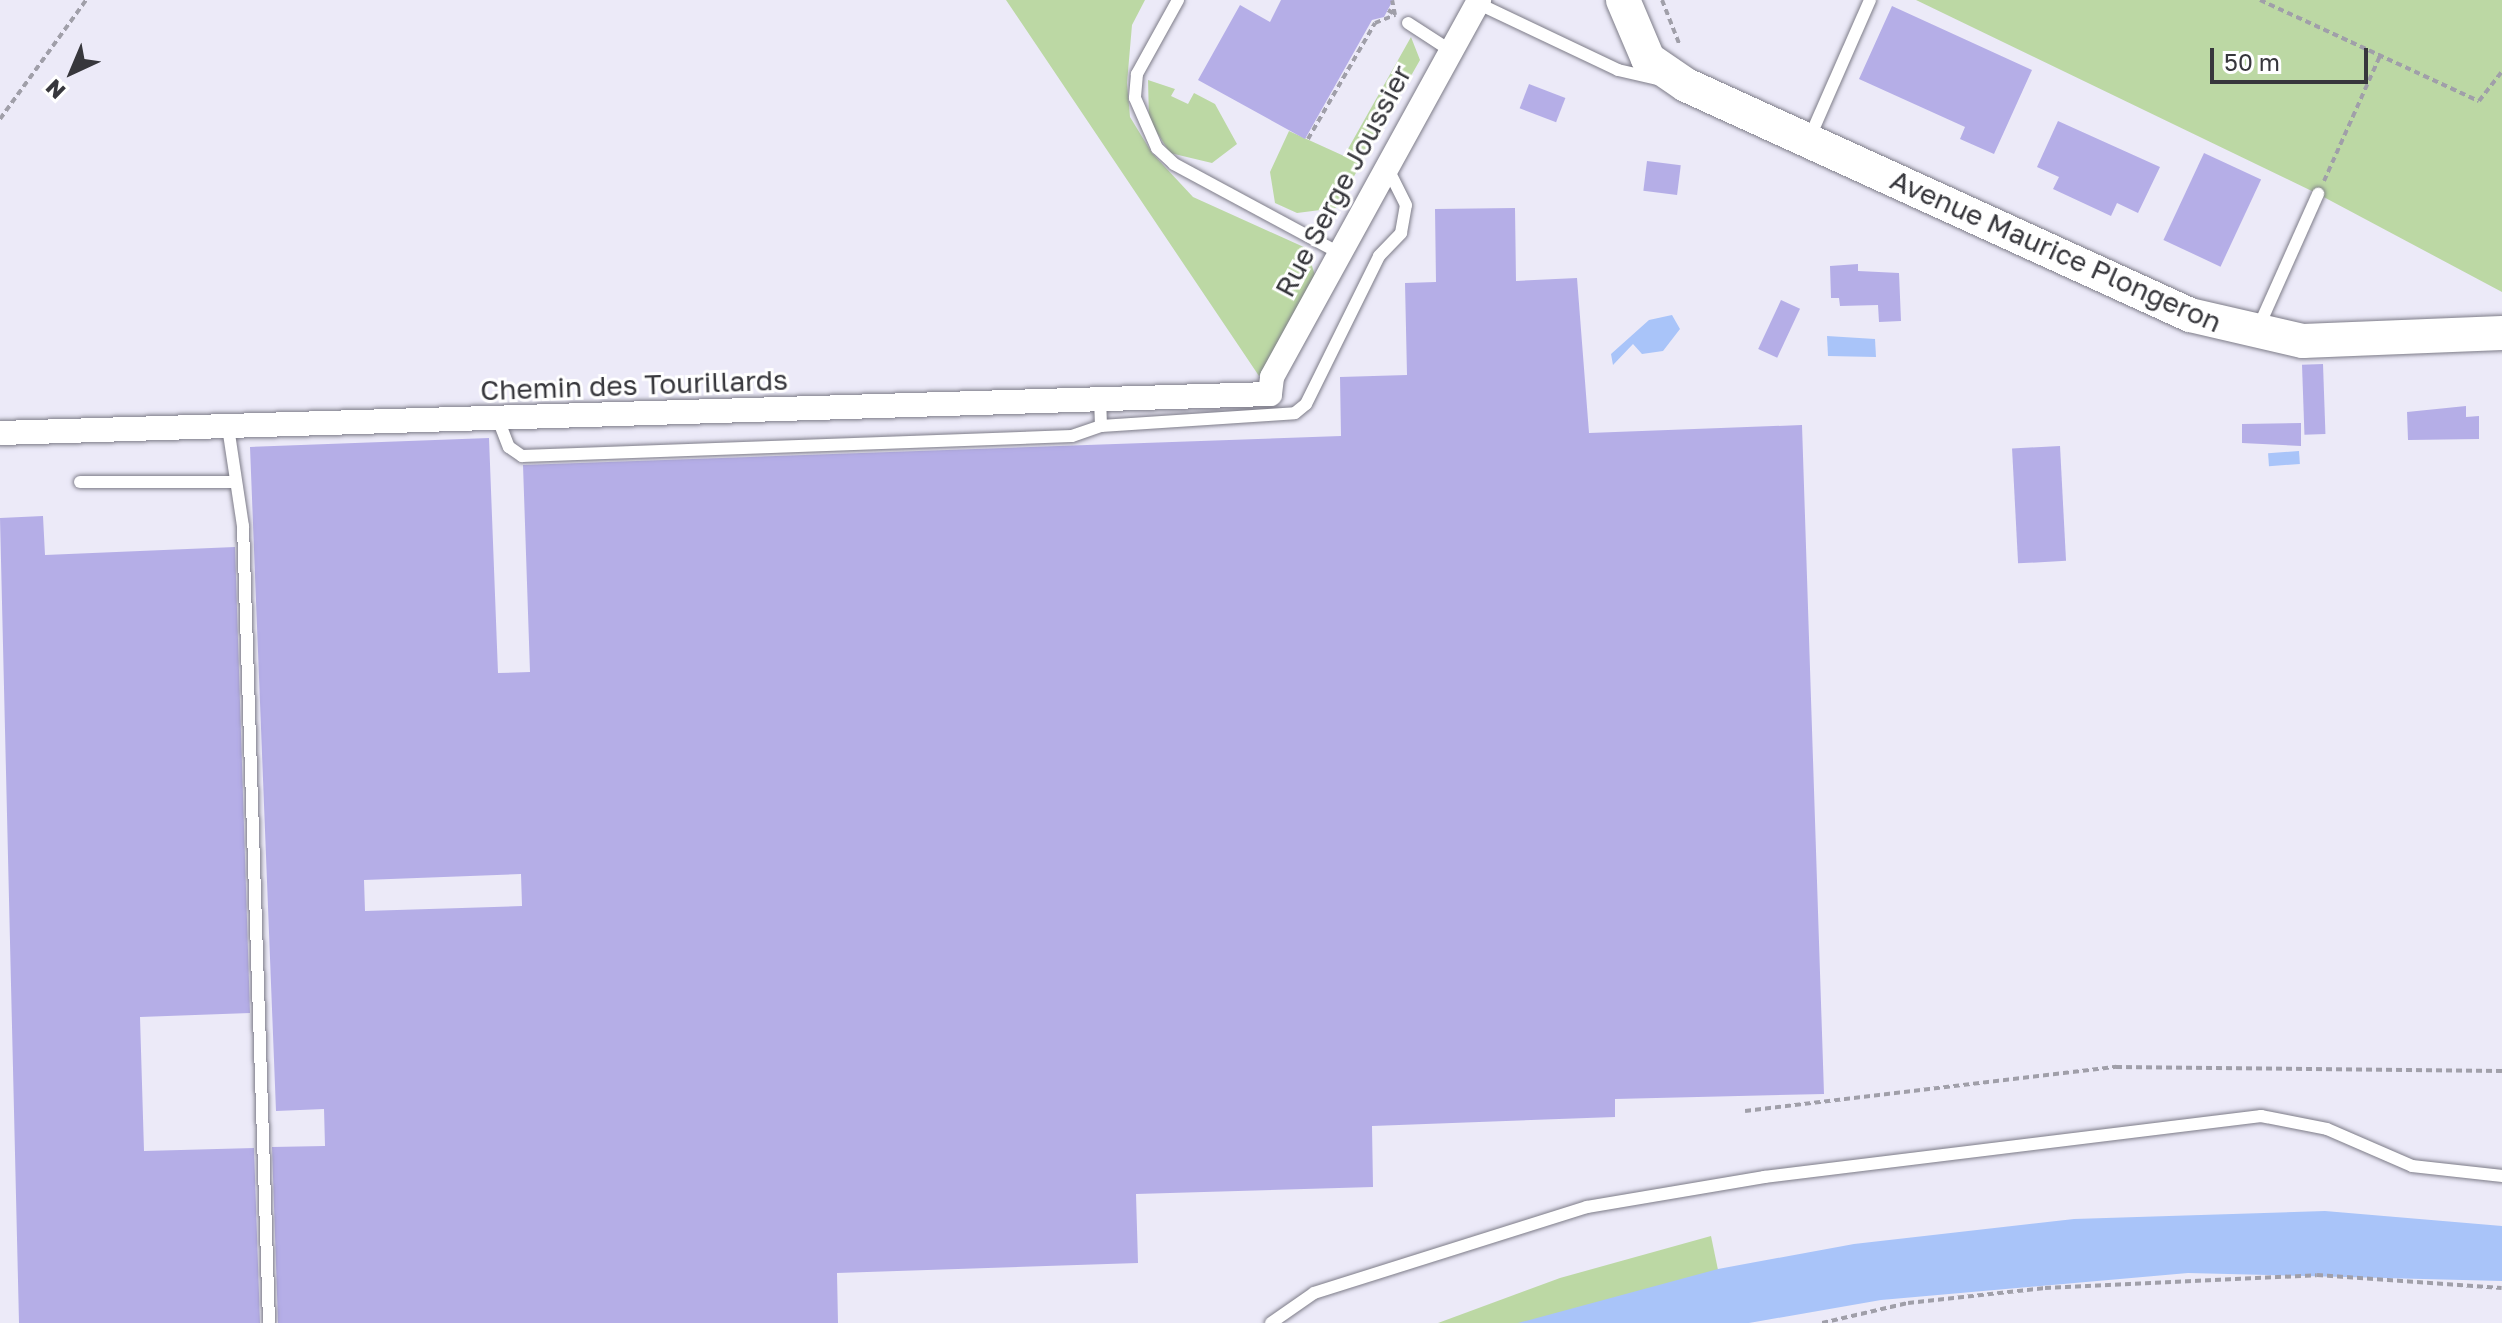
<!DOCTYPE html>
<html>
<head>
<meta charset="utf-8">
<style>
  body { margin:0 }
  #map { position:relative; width:2502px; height:1323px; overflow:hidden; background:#eceaf8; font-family:"Golos Text",sans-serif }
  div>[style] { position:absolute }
  .green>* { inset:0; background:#bcd8a4 }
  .water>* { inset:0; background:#a9c4f9; transform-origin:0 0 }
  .building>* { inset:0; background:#b5aee7; transform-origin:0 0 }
  .path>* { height:4px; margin-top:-2px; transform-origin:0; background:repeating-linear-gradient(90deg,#a09fa9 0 6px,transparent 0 10px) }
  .roads { filter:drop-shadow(0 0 2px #7d7c88) drop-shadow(0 0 2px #7d7c88) }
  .lane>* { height:12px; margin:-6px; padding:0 6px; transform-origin:6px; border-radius:6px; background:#fff }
  .street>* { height:24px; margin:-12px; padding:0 12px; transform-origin:12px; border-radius:12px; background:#fff }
  .secondary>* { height:34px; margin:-17px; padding:0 17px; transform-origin:17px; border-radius:17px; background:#fff }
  span { translate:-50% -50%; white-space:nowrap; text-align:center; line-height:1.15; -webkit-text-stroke:6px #fff; paint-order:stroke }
  .street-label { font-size:28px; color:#37373c }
  .north { position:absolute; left:32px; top:32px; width:80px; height:80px; -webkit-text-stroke:6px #fff; paint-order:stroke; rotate:224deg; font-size:22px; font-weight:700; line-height:32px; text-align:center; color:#37373c }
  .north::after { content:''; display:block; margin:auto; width:28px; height:36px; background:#37373c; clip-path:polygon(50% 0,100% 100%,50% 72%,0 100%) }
  .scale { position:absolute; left:2210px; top:48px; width:158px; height:36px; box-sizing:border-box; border:4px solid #37373c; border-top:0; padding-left:10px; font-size:24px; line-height:28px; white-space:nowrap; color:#37373c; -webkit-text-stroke:6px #fff; paint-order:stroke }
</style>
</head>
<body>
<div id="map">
  <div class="green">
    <div style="clip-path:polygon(1006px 0,1145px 0,1132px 25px,1127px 83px,1130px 117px,1152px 153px,1193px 197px,1306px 248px,1317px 281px,1259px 376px)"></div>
    <div style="clip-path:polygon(1916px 0,2502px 0,2502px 292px,2318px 194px)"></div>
    <div style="clip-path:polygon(1411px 37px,1420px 60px,1336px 208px,1297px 213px,1275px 203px,1270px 172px,1289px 131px,1344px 156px)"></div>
    <div style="clip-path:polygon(1148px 80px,1175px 89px,1171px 96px,1188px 104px,1194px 93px,1215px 104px,1237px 144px,1212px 163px,1170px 153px,1149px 120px)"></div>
    <div style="clip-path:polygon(1711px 1236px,1729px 1323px,1438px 1323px,1560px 1278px)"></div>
  </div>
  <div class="water">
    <div style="clip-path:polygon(1672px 315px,1680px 329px,1663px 351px,1642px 354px,1633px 344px,1613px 365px,1611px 354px,1649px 320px)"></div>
    <div style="clip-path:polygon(1827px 336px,1875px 339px,1876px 357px,1828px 356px)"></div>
    <div style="left:2299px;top:451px;width:13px;height:31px;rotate:86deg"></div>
    <div style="clip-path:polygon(2325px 1211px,2502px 1226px,2502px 1281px,2188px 1273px,1881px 1300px,1749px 1323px,1518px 1323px,1718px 1269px,1854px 1244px,2074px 1219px)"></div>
  </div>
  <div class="building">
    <div style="clip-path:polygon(1281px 0,1393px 0,1384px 17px,1372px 20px,1305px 139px,1198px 80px,1240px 5px,1270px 22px)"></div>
    <div style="clip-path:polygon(1892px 6px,2032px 70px,1994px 154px,1960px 139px,1965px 127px,1859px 79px)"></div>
    <div style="left:1529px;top:84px;width:39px;height:26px;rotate:21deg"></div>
    <div style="clip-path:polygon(2058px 121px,2160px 167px,2138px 213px,2117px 203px,2111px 216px,2053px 189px,2059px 177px,2037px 167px)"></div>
    <div style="left:2204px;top:153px;width:63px;height:96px;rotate:25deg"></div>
    <div style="left:1647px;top:161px;width:34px;height:30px;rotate:7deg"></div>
    <div style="clip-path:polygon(evenodd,1515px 208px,1516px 281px,1577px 278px,1589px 433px,1802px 425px,1824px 1094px,1615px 1099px,1615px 1117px,1372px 1126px,1373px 1187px,1136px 1194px,1138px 1263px,837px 1273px,838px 1323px,278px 1323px,272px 1147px,325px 1146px,324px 1109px,276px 1111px,250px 447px,489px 438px,498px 673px,530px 672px,523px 465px,1341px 436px,1340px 377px,1407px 375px,1405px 283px,1436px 282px,1435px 209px,1515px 208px,521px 874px,522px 906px,365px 911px,364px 880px,521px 874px)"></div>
    <div style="clip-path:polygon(1858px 264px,1858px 271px,1899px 273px,1901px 321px,1879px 322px,1878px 305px,1840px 306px,1839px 298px,1831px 298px,1830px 266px)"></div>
    <div style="left:1781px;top:300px;width:21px;height:54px;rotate:25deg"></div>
    <div style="left:2323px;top:364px;width:70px;height:21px;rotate:88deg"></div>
    <div style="clip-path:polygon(2466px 406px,2466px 417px,2479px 416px,2479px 439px,2408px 440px,2407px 412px)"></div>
    <div style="clip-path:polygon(2301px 423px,2301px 446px,2242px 443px,2242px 424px)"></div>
    <div style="left:2060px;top:446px;width:115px;height:48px;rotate:87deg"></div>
    <div style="clip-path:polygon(43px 516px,45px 555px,235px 547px,250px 1013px,140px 1017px,144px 1151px,254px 1148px,260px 1323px,19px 1323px,0 518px)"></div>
  </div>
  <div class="path">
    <div style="left:1662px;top:0;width:49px;rotate:68.6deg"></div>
    <div style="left:2260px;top:0;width:241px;rotate:24.8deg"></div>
    <div style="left:2479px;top:101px;width:37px;rotate:-52deg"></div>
    <div style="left:1388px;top:10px;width:9px;rotate:32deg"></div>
    <div style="left:0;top:119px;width:147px;rotate:-54.1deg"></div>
    <div style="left:1308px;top:139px;width:134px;rotate:-60deg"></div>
    <div style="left:1375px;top:23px;width:22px;rotate:-22deg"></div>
    <div style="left:1395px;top:15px;width:15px;rotate:-101deg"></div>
    <div style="left:2324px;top:181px;width:137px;rotate:-65.9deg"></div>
    <div style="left:1745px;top:1111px;width:374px;rotate:-6.8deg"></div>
    <div style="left:2116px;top:1067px;width:386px;rotate:0.6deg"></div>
    <div style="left:1822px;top:1323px;width:88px;rotate:-13.1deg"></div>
    <div style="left:1908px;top:1303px;width:138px;rotate:-6.2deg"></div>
    <div style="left:2045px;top:1288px;width:272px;rotate:-2.7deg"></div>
    <div style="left:2317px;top:1275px;width:185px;rotate:4deg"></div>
  </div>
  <div class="roads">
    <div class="lane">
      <div style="left:1178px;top:0;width:85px;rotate:119deg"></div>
      <div style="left:1137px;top:74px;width:24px;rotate:95deg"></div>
      <div style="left:1135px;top:98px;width:55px;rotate:66.3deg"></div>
      <div style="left:1157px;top:148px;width:23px;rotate:43deg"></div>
      <div style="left:1174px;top:164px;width:187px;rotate:28.3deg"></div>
      <div style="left:1477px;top:3px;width:156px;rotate:25.4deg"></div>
      <div style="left:1618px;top:70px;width:39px;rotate:13deg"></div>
      <div style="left:1408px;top:23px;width:48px;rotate:33deg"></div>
      <div style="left:1809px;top:139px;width:152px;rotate:-66.3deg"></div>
      <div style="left:2259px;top:326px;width:145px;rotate:-65.9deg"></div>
      <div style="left:498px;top:419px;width:30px;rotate:69deg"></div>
      <div style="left:509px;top:447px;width:16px;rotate:35deg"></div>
      <div style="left:522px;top:456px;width:550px;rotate:-2.08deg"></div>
      <div style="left:1072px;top:436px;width:31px;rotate:-19deg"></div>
      <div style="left:1101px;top:426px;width:25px;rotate:-92deg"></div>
      <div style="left:1101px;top:426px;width:194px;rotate:-3.8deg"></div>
      <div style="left:1295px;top:413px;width:14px;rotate:-39deg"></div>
      <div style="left:1306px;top:404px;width:165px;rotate:-63.7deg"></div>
      <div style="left:1379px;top:256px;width:32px;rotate:-46deg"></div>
      <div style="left:1401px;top:233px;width:28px;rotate:-80deg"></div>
      <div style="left:1406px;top:205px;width:45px;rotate:-116.6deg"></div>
      <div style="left:228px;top:427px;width:100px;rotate:81.4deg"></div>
      <div style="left:243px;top:526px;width:797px;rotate:88.13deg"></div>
      <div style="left:80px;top:482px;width:154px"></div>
      <div style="left:1271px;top:1323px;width:52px;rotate:-34.9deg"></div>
      <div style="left:1314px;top:1293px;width:286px;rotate:-17.5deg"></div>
      <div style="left:1587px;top:1207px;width:180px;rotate:-9.6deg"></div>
      <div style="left:1764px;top:1177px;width:501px;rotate:-7deg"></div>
      <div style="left:2261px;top:1116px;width:67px;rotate:11.1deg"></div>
      <div style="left:2327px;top:1129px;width:93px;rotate:23.5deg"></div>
      <div style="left:2412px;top:1166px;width:91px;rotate:6.3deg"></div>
    </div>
    <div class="street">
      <div style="left:0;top:433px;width:1271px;rotate:-1.76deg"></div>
      <div style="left:1270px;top:394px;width:17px;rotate:-83deg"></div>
      <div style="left:1272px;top:377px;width:430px;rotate:-61.2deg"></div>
    </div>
    <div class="secondary">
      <div style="left:1623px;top:0;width:64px;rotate:67deg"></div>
      <div style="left:1648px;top:59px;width:46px;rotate:34.4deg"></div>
      <div style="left:1686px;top:85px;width:554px;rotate:24.53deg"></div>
      <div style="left:2190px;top:315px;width:116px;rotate:13deg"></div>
      <div style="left:2303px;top:341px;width:199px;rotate:-2.3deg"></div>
    </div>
  </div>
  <div class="street-label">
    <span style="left:1343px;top:181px;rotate:-62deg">Rue Serge Joussier</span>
    <span style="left:2056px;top:251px;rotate:24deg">Avenue Maurice Plongeron</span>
    <span style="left:634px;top:385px;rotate:-2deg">Chemin des Tourillards</span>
  </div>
  <div class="north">N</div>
  <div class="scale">50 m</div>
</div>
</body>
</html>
